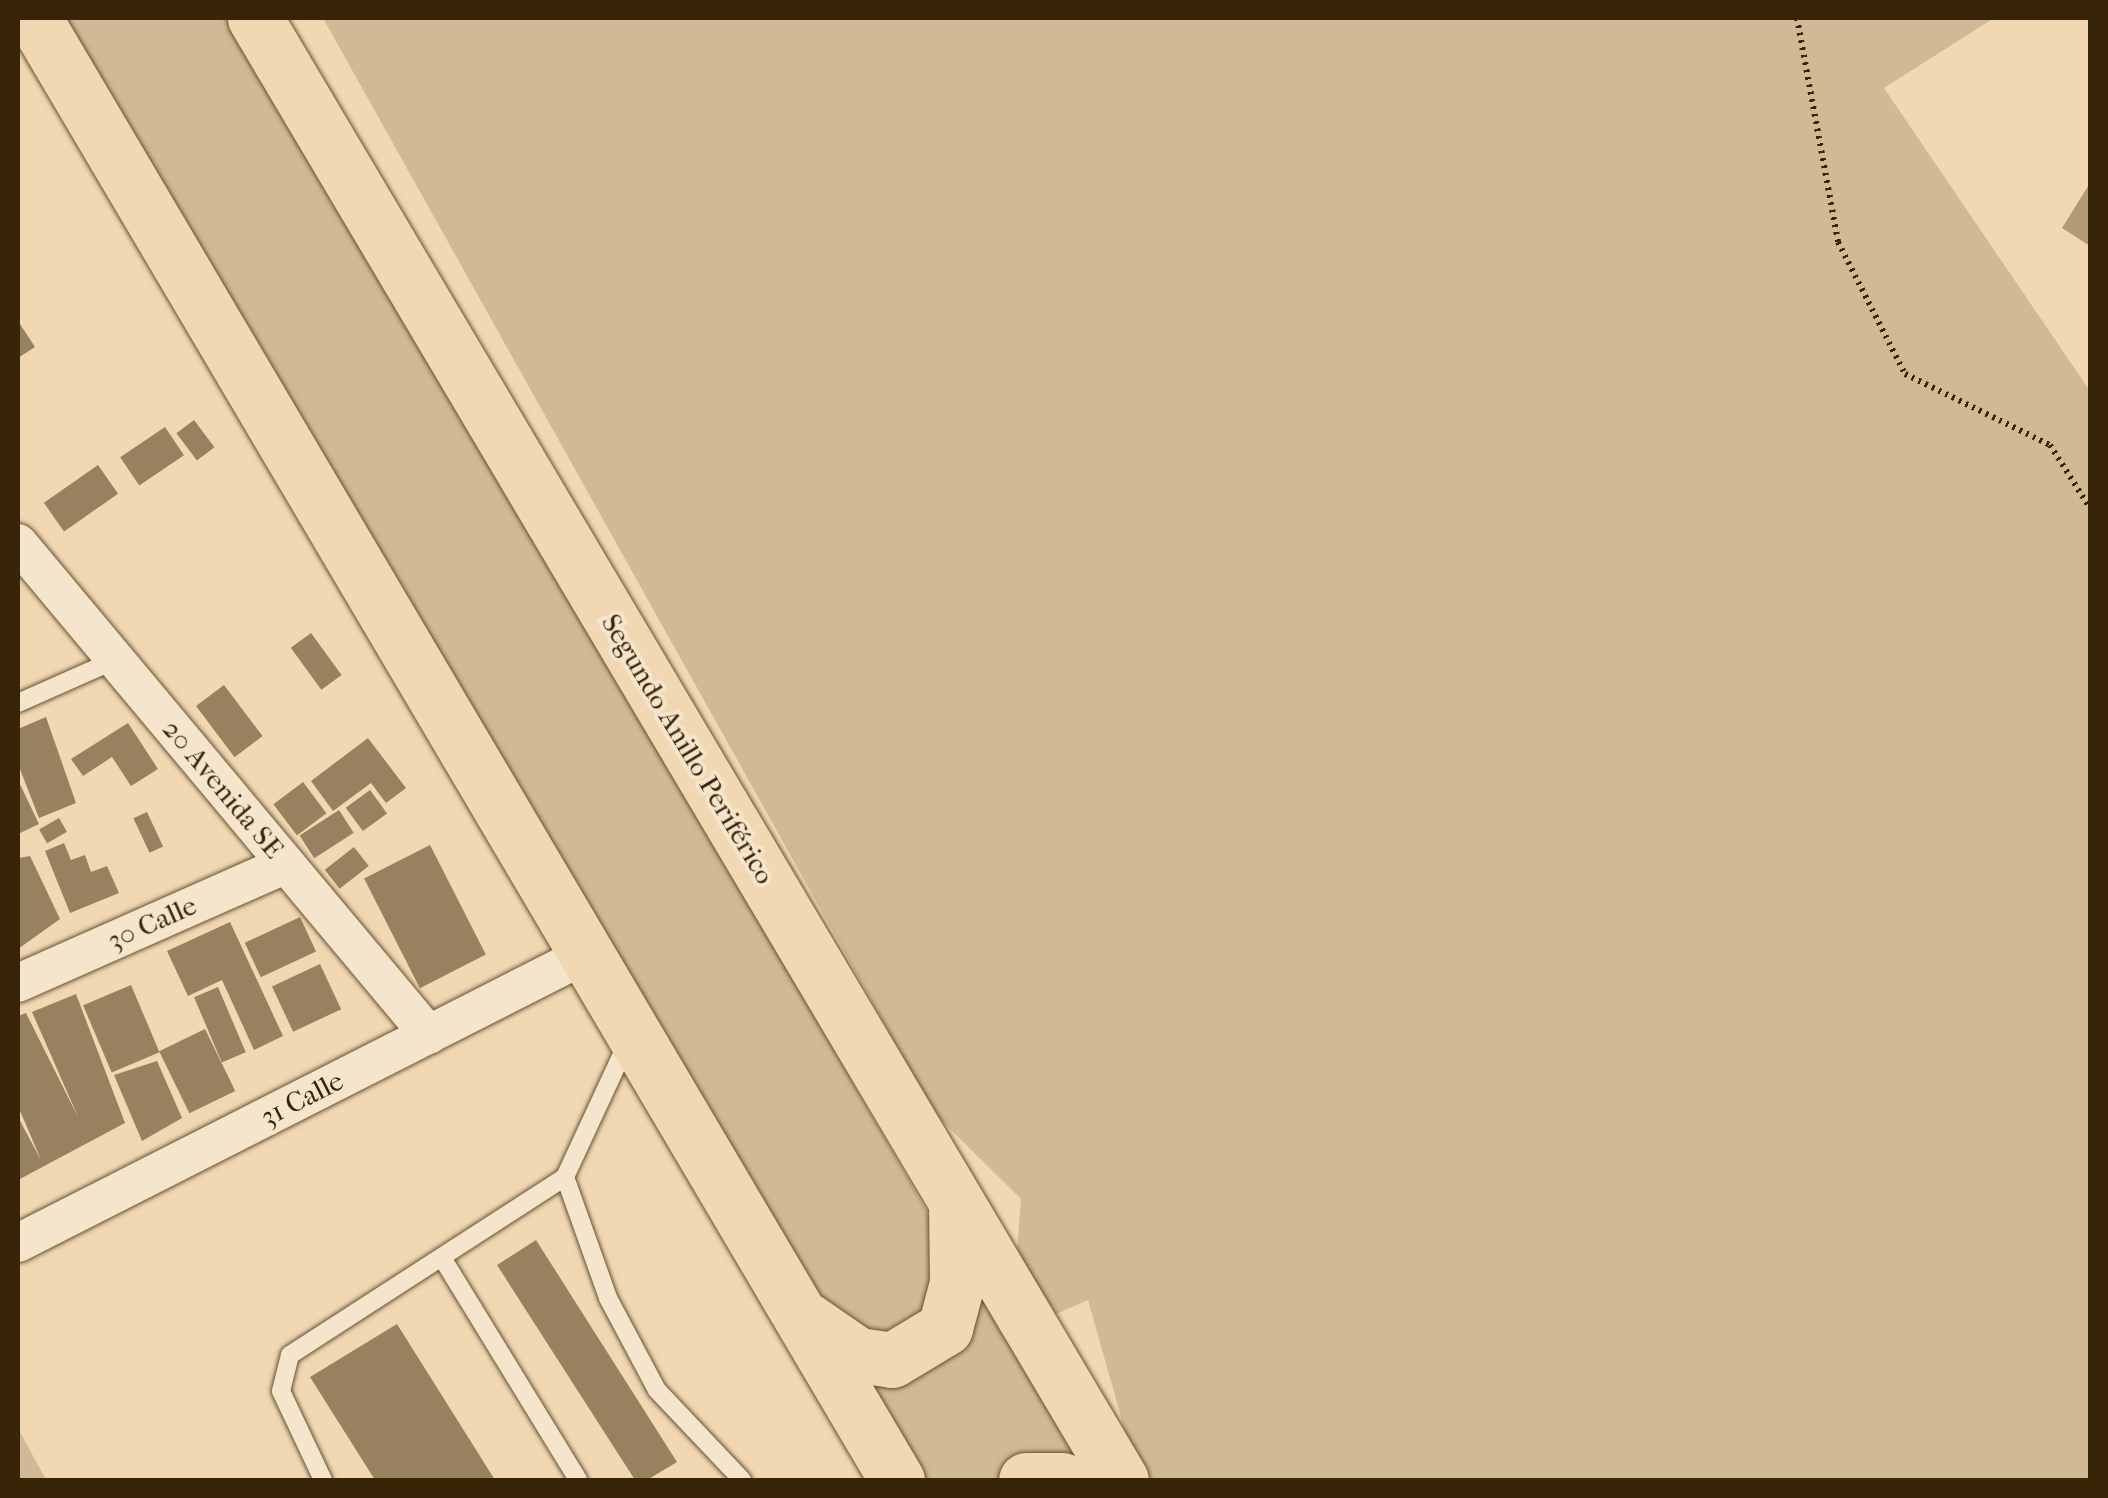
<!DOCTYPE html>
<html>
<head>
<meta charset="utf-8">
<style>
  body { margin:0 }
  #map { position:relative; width:2108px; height:1498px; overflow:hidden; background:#f1d7b2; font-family:"IM FELL French Canon",serif }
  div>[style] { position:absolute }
  .green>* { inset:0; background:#d2b995 }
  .water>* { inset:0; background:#b29a78 }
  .building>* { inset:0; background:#98815f; transform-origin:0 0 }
  .path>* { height:6px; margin-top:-3px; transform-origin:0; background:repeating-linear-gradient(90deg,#382406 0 2.5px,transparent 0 7.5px) }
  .roads { filter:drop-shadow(0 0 2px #665131) drop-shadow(0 0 2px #665131) }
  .service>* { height:18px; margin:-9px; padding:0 9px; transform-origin:9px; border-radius:9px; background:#f6e5cd }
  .minor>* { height:38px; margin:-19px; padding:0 19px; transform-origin:19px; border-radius:19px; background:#f6e5cd }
  .primary>* { height:55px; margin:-27.5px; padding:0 27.5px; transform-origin:27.5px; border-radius:27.5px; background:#f1d7b2 }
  span { translate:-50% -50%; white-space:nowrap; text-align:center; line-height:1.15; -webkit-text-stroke:8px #f6e5cd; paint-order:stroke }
  .street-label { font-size:28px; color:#382406 }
  .frame { position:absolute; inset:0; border:20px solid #382406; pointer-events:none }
</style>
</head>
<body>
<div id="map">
  <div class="green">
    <div style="clip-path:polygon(43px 18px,239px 18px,929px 1215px,931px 1303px,893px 1340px,812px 1309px)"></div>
    <div style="clip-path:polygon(323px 18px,1994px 18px,1884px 88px,2090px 391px,2090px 1480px,1152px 1480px,1127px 1438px,1088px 1300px,1056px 1314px,1017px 1253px,1021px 1199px,935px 1114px)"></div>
    <div style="clip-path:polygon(969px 1263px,1088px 1475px,1025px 1463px,995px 1480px,899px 1480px,828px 1358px,894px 1365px)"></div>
    <div style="clip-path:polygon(18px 1428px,46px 1480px,18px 1480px)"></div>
  </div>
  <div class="water">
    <div style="clip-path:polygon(2090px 183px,2090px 246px,2062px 228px)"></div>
  </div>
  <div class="building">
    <div style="clip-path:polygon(18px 321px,35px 347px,18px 358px)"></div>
    <div style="left:194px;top:420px;width:34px;height:22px;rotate:53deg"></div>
    <div style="left:165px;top:427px;width:34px;height:54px;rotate:56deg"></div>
    <div style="left:98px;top:465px;width:35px;height:66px;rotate:55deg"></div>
    <div style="left:311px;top:633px;width:52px;height:25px;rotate:54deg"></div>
    <div style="left:224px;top:685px;width:64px;height:35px;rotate:53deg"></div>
    <div style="clip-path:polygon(46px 717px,76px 803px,39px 818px,18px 764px,18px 729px)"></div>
    <div style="clip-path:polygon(128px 723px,158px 769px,131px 786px,112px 757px,83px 776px,71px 759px)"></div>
    <div style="clip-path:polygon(368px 738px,406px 788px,386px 803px,371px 783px,333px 811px,311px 781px)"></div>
    <div style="clip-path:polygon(18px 780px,39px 824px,18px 834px)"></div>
    <div style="left:303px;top:782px;width:39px;height:37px;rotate:53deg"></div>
    <div style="left:370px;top:790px;width:29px;height:30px;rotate:54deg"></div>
    <div style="left:339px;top:810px;width:27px;height:47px;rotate:57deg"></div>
    <div style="left:147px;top:812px;width:38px;height:15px;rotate:65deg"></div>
    <div style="left:59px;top:818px;width:16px;height:23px;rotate:60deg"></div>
    <div style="clip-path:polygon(64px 843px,71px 860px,85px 855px,91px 872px,107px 866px,119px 893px,70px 913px,45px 851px)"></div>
    <div style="left:430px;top:845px;width:123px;height:74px;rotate:63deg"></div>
    <div style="left:354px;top:847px;width:24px;height:37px;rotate:52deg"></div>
    <div style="clip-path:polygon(30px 856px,60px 919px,18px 949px,18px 858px)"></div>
    <div style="left:300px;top:917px;width:38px;height:61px;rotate:65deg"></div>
    <div style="clip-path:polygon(230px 922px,283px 1036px,254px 1050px,222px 980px,188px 996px,167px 951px)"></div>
    <div style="left:320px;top:964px;width:50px;height:53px;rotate:65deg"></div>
    <div style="left:131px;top:985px;width:73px;height:52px;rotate:67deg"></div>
    <div style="left:218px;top:987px;width:71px;height:26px;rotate:67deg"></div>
    <div style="clip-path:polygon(76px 994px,125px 1123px,18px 1180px,18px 1117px,41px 1160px,18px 1106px,18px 1016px,26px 1013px,79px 1119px,32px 1012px)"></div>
    <div style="left:205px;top:1029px;width:69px;height:51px;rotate:64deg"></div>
    <div style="clip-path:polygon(157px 1061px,182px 1118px,142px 1141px,114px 1075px)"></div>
    <div style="clip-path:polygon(536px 1240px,677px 1462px,647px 1480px,635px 1480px,497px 1265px)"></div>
    <div style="clip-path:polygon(397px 1324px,495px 1480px,375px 1480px,310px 1377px)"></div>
  </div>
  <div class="path">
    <div style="left:1797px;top:18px;width:228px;rotate:79.6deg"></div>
    <div style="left:1838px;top:242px;width:148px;rotate:63.1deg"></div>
    <div style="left:1905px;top:374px;width:161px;rotate:26.1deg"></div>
    <div style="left:2050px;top:445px;width:75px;rotate:57.6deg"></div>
  </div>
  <div class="roads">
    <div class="service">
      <div style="left:18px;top:703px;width:106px;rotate:-23.9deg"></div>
      <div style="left:565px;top:1177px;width:128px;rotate:70.4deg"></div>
      <div style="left:608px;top:1298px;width:104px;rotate:62deg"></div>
      <div style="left:657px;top:1390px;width:124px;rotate:46.6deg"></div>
      <div style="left:444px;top:1261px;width:257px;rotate:58.5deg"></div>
      <div style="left:323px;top:1480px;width:98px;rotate:-115.3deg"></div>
      <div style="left:281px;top:1391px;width:37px;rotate:-76deg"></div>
      <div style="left:290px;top:1355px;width:328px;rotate:-32.9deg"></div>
      <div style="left:565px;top:1177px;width:150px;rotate:-65.1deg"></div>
    </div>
    <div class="minor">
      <div style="left:18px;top:543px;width:641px;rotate:50.13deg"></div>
      <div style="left:18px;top:983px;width:293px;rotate:-23.9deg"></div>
      <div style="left:18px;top:1243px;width:638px;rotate:-26.93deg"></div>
    </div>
    <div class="primary">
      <div style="left:34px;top:18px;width:1698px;rotate:59.45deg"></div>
      <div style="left:255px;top:18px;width:1699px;rotate:59.36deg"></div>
      <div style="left:807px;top:1320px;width:62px;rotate:34.5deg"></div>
      <div style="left:858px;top:1355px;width:34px;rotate:8deg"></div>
      <div style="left:892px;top:1360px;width:62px;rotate:-31.1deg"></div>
      <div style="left:945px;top:1328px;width:47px;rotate:-75.1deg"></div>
      <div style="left:957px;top:1283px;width:79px;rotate:-90.7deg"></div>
      <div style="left:1026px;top:1480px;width:36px"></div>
    </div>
  </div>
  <div class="street-label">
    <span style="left:688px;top:749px;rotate:59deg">Segundo Anillo Periférico</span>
    <span style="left:223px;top:789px;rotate:50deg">20 Avenida SE</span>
    <span style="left:152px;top:923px;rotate:-24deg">30 Calle</span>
    <span style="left:302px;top:1099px;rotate:-27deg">31 Calle</span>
  </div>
  <div class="frame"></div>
</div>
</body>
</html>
